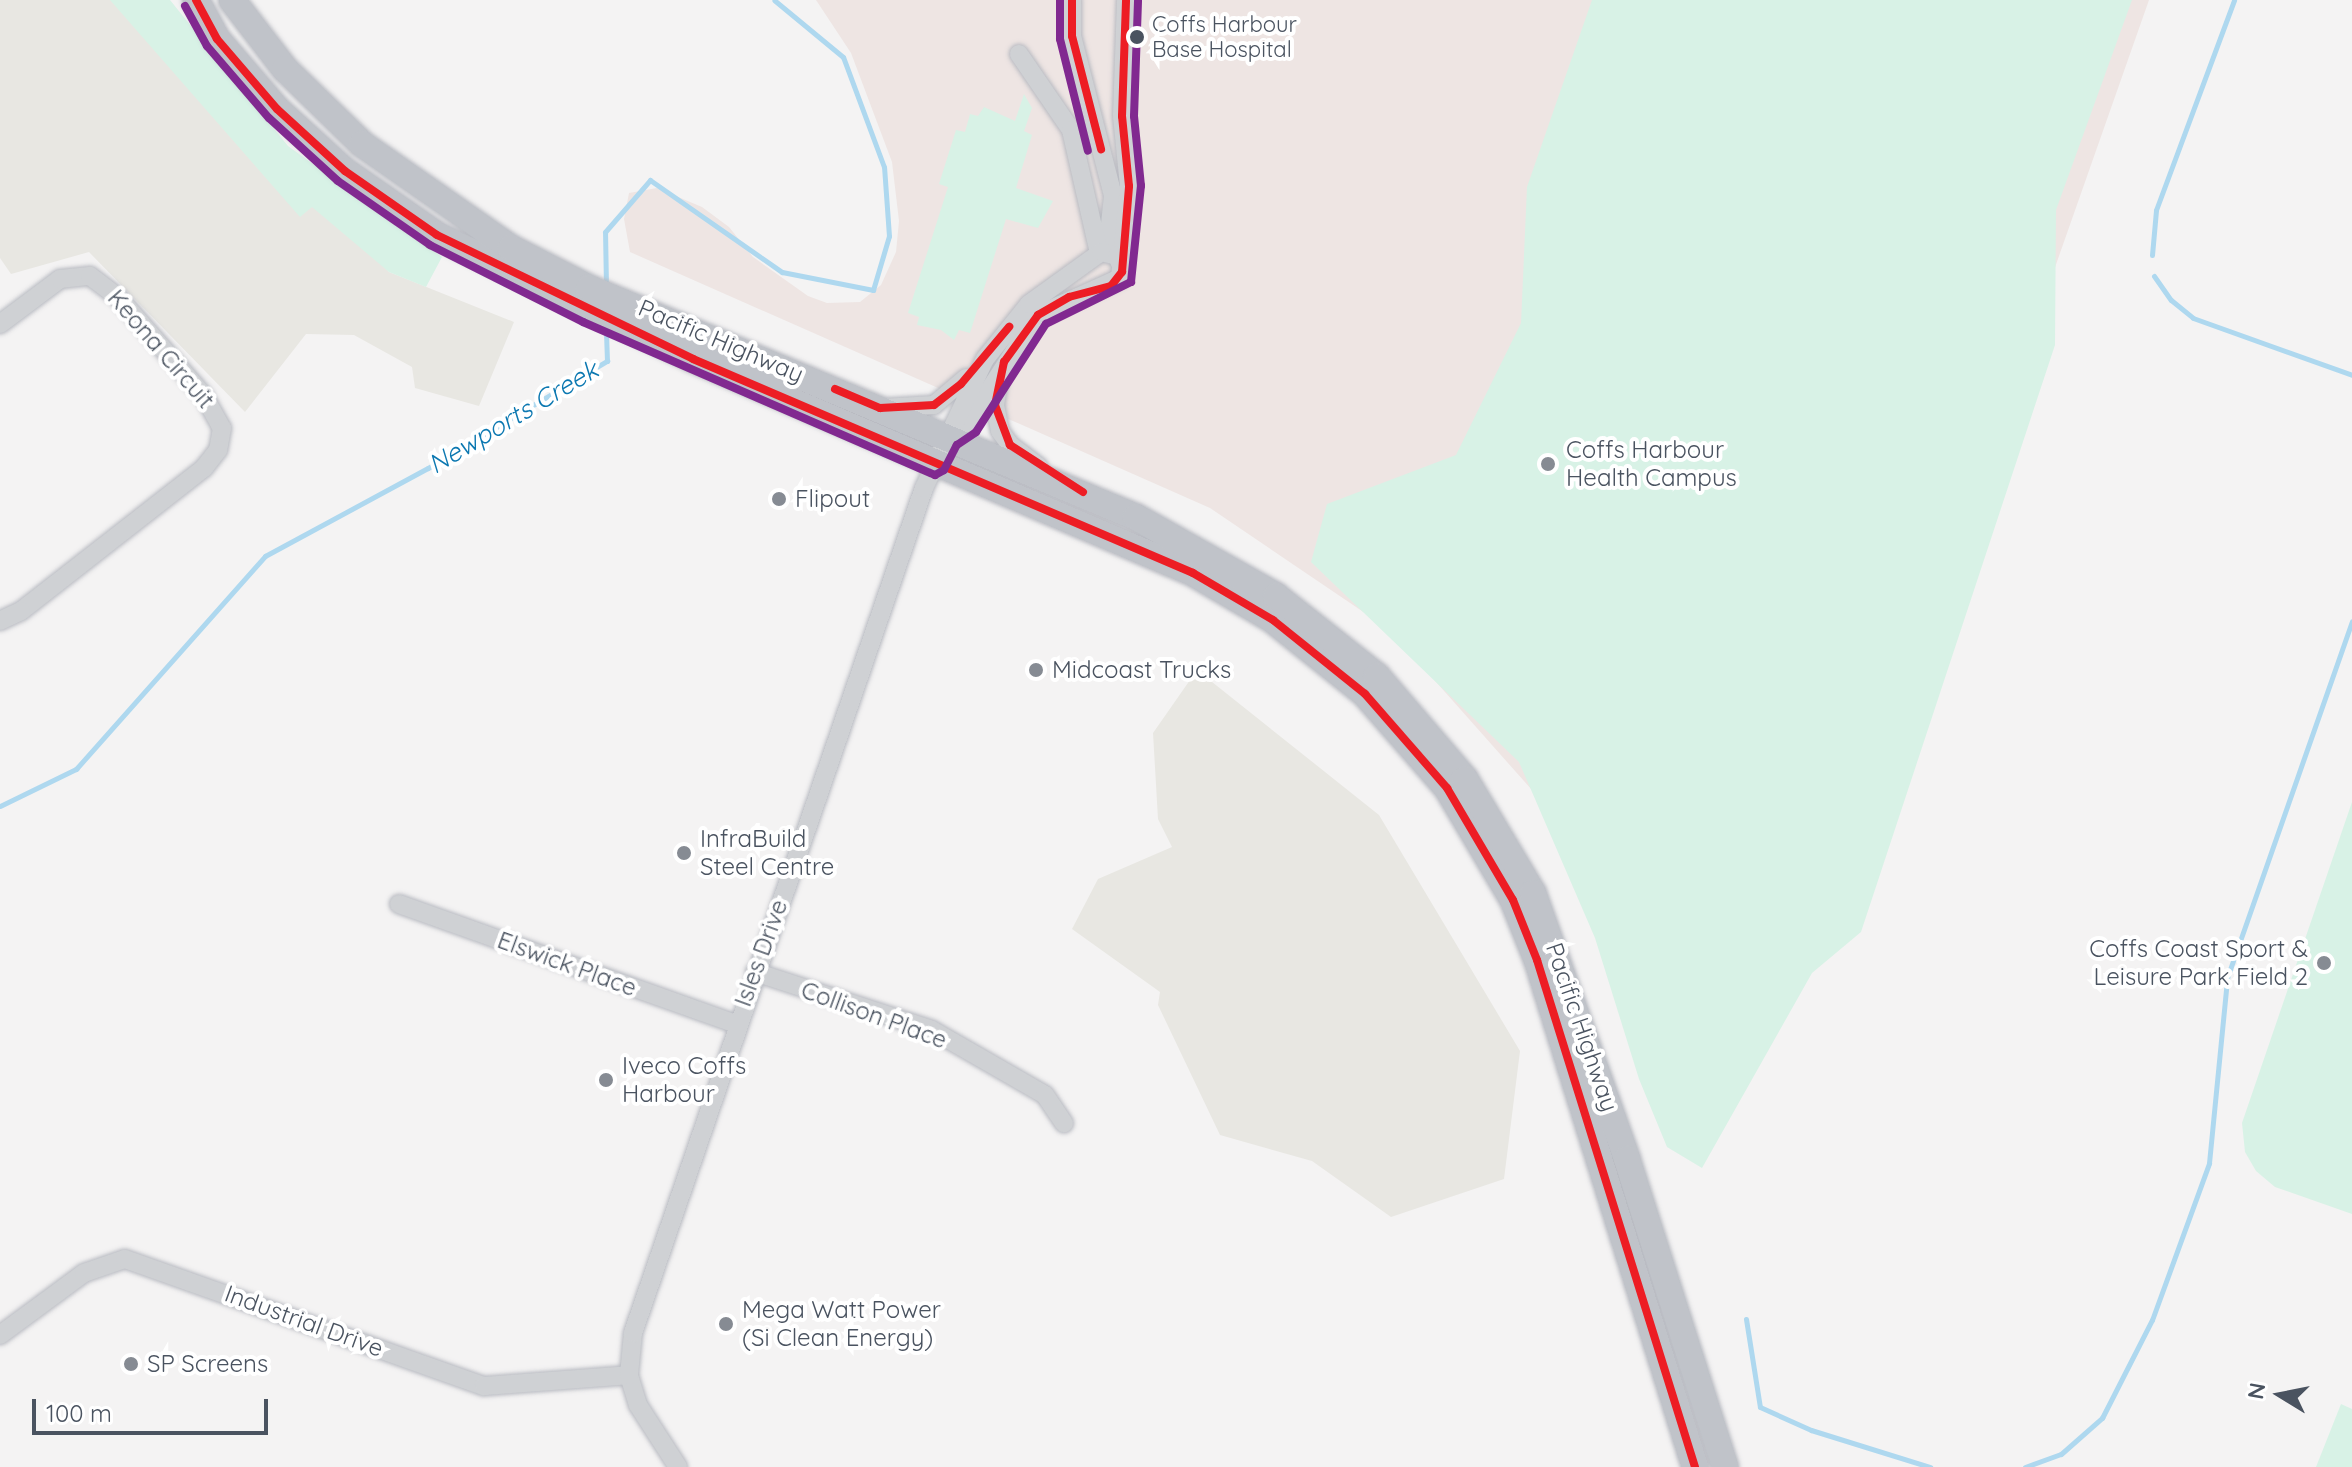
<!DOCTYPE html>
<html>
<head>
<meta charset="utf-8">
<style>
  body { margin:0 }
  #map { position:relative; width:2352px; height:1467px; overflow:hidden; background:#f4f3f3; font-family:Quicksand,sans-serif }
  div>[style] { position:absolute }
  .commercial>* { inset:0; background:#e8e7e2 }
  .medical>* { inset:0; background:#eee5e3 }
  .green>* { inset:0; background:#d8f2e6 }
  .stream>* { height:5px; margin:-2.5px; padding:0 2.5px; transform-origin:2.5px; border-radius:2.5px; background:#aed8ef }
  .roads { filter:drop-shadow(0 0 2px #b9bbc2) drop-shadow(0 0 2px #b9bbc2) }
  .minor>* { height:18px; margin:-9px; padding:0 9px; transform-origin:9px; border-radius:9px; background:#cfd1d4 }
  .highway>* { height:26px; margin:-13px; padding:0 13px; transform-origin:13px; border-radius:13px; background:#c0c3c9 }
  .bus-1>* { height:8px; margin:-4px; padding:0 4px; transform-origin:4px; border-radius:4px; background:#ed1d24 }
  .bus-2>* { height:8px; margin:-4px; padding:0 4px; transform-origin:4px; border-radius:4px; background:#812990 }
  .dots>* { width:22px; height:22px; translate:-50% -50%; box-sizing:border-box; border:4px solid #fff; border-radius:50% }
  span { translate:-50% -50%; white-space:nowrap; text-align:center; line-height:1.15; -webkit-text-stroke:8px #fff; paint-order:stroke }
  .bus-label { font-size:22px; color:#4a5360 }
  .left { translate:0 -50%; text-align:left }
  .street-label { font-size:24px; color:#4a5360 }
  .poi-label { font-size:24px; color:#4a5360 }
  .right { translate:-100% -50%; text-align:right }
  .water-label { font-size:26px; color:#0c78b1; font-style:italic }
  .north { position:absolute; left:2240px; top:1355px; width:80px; height:80px; -webkit-text-stroke:6px #fff; paint-order:stroke; rotate:280deg; font-size:22px; font-weight:700; line-height:32px; text-align:center; color:#4a5360 }
  .north::after { content:''; display:block; margin:auto; width:28px; height:36px; background:#4a5360; clip-path:polygon(50% 0,100% 100%,50% 72%,0 100%) }
  .scale { position:absolute; left:32px; top:1399px; width:236px; height:36px; box-sizing:border-box; border:4px solid #4a5360; border-top:0; padding-left:10px; font-size:24px; line-height:28px; white-space:nowrap; color:#4a5360; -webkit-text-stroke:6px #fff; paint-order:stroke }
</style>
</head>
<body>
<div id="map">
  <div class="commercial">
    <div style="clip-path:polygon(0 0,147px 0,389px 272px,514px 322px,479px 406px,415px 388px,412px 367px,354px 335px,306px 334px,245px 412px,89px 252px,11px 274px,0 258px)"></div>
    <div style="clip-path:polygon(1197px 670px,1379px 815px,1520px 1051px,1504px 1179px,1391px 1217px,1312px 1161px,1220px 1135px,1158px 1005px,1160px 992px,1072px 929px,1098px 879px,1172px 847px,1158px 819px,1153px 733px)"></div>
  </div>
  <div class="medical">
    <div style="clip-path:polygon(816px 0,2149px 0,1829px 910px,1547px 807px,1390px 630px,1210px 508px,630px 252px,624px 219px,629px 193px,657px 188px,702px 207px,729px 227px,753px 257px,808px 296px,827px 303px,860px 302px,881px 285px,896px 252px,899px 221px,892px 162px,851px 53px)"></div>
  </div>
  <div class="green">
    <div style="clip-path:polygon(110px 0,170px 0,288px 146px,442px 257px,426px 287px,389px 272px,312px 207px,300px 217px)"></div>
    <div style="clip-path:polygon(1592px 0,2132px 0,2056px 210px,2055px 345px,1861px 932px,1812px 973px,1702px 1168px,1667px 1147px,1639px 1079px,1595px 938px,1519px 762px,1311px 562px,1327px 504px,1456px 455px,1521px 323px,1527px 187px)"></div>
    <div style="clip-path:polygon(1024px 94px,1032px 108px,1024px 131px,1032px 135px,1016px 188px,1053px 201px,1038px 228px,1006px 219px,970px 333px,959px 330px,954px 340px,941px 330px,917px 325px,919px 317px,908px 313px,948px 187px,939px 184px,956px 130px,965px 132px,970px 114px,978px 116px,984px 107px,1015px 121px)"></div>
    <div style="clip-path:polygon(2352px 802px,2352px 1214px,2275px 1187px,2256px 1171px,2245px 1152px,2242px 1123px)"></div>
    <div style="clip-path:polygon(2341px 1404px,2352px 1409px,2352px 1467px,2316px 1467px)"></div>
  </div>
  <div class="stream">
    <div style="left:2152px;top:255px;width:45px;rotate:-84.9deg"></div>
    <div style="left:2156px;top:210px;width:224px;rotate:-69.6deg"></div>
    <div style="left:2154px;top:276px;width:29px;rotate:55deg"></div>
    <div style="left:2171px;top:300px;width:28px;rotate:39deg"></div>
    <div style="left:2193px;top:318px;width:169px;rotate:19.7deg"></div>
    <div style="left:606px;top:287px;width:55px;rotate:-91deg"></div>
    <div style="left:605px;top:232px;width:69px;rotate:-49.1deg"></div>
    <div style="left:650px;top:180px;width:161px;rotate:34.9deg"></div>
    <div style="left:782px;top:272px;width:93px;rotate:11.2deg"></div>
    <div style="left:873px;top:290px;width:56px;rotate:-73.5deg"></div>
    <div style="left:889px;top:236px;width:69px;rotate:-94.1deg"></div>
    <div style="left:884px;top:167px;width:117px;rotate:-110.4deg"></div>
    <div style="left:843px;top:57px;width:89px;rotate:-140.4deg"></div>
    <div style="left:0;top:806px;width:85px;rotate:-26deg"></div>
    <div style="left:76px;top:769px;width:285px;rotate:-48.4deg"></div>
    <div style="left:265px;top:556px;width:185px;rotate:-28.4deg"></div>
    <div style="left:428px;top:468px;width:209px;rotate:-30.9deg"></div>
    <div style="left:607px;top:361px;width:36px;rotate:-92deg"></div>
    <div style="left:1746px;top:1319px;width:89px;rotate:81deg"></div>
    <div style="left:1760px;top:1407px;width:56px;rotate:24.3deg"></div>
    <div style="left:1811px;top:1430px;width:125px;rotate:17.3deg"></div>
    <div style="left:2025px;top:1467px;width:38px;rotate:-20deg"></div>
    <div style="left:2061px;top:1454px;width:55px;rotate:-41.3deg"></div>
    <div style="left:2102px;top:1418px;width:110px;rotate:-63deg"></div>
    <div style="left:2152px;top:1320px;width:167px;rotate:-70deg"></div>
    <div style="left:2209px;top:1163px;width:186px;rotate:-84.4deg"></div>
    <div style="left:2227px;top:978px;width:378px;rotate:-70.7deg"></div>
  </div>
  <div class="roads">
    <div class="minor">
      <div style="left:1072px;top:0;width:36px;rotate:90deg"></div>
      <div style="left:1072px;top:36px;width:165px;rotate:75.6deg"></div>
      <div style="left:1113px;top:196px;width:56px;rotate:96.1deg"></div>
      <div style="left:1019px;top:54px;width:92px;rotate:55.6deg"></div>
      <div style="left:1071px;top:130px;width:126px;rotate:77.2deg"></div>
      <div style="left:0;top:324px;width:75px;rotate:-36.9deg"></div>
      <div style="left:60px;top:279px;width:30px;rotate:-6deg"></div>
      <div style="left:90px;top:276px;width:35px;rotate:37deg"></div>
      <div style="left:118px;top:297px;width:131px;rotate:49deg"></div>
      <div style="left:204px;top:396px;width:37px;rotate:61deg"></div>
      <div style="left:222px;top:428px;width:22px;rotate:100deg"></div>
      <div style="left:218px;top:450px;width:23px;rotate:128deg"></div>
      <div style="left:204px;top:468px;width:232px;rotate:142deg"></div>
      <div style="left:21px;top:611px;width:23px;rotate:155deg"></div>
      <div style="left:999px;top:380px;width:25px;rotate:99deg"></div>
      <div style="left:995px;top:405px;width:26px;rotate:79deg"></div>
      <div style="left:1000px;top:431px;width:17px;rotate:54deg"></div>
      <div style="left:1010px;top:445px;width:36px;rotate:37deg"></div>
      <div style="left:882px;top:408px;width:52px;rotate:-3.3deg"></div>
      <div style="left:934px;top:405px;width:42px;rotate:-40.2deg"></div>
      <div style="left:948px;top:437px;width:23px;rotate:-34deg"></div>
      <div style="left:967px;top:424px;width:130px;rotate:-56.9deg"></div>
      <div style="left:1038px;top:315px;width:90px;rotate:-24.3deg"></div>
      <div style="left:1120px;top:278px;width:92px;rotate:-84.4deg"></div>
      <div style="left:1129px;top:186px;width:70px;rotate:-95.7deg"></div>
      <div style="left:1122px;top:116px;width:116px;rotate:-88deg"></div>
      <div style="left:399px;top:904px;width:358px;rotate:19.6deg"></div>
      <div style="left:755px;top:972px;width:186px;rotate:18.1deg"></div>
      <div style="left:932px;top:1030px;width:130px;rotate:29.9deg"></div>
      <div style="left:1045px;top:1095px;width:34px;rotate:56deg"></div>
      <div style="left:0;top:1335px;width:104px;rotate:-36.4deg"></div>
      <div style="left:84px;top:1273px;width:43px;rotate:-18.9deg"></div>
      <div style="left:125px;top:1259px;width:381px;rotate:19.5deg"></div>
      <div style="left:484px;top:1386px;width:145px;rotate:-4.3deg"></div>
      <div style="left:678px;top:1467px;width:74px;rotate:-122.8deg"></div>
      <div style="left:638px;top:1405px;width:31px;rotate:-107deg"></div>
      <div style="left:629px;top:1375px;width:42px;rotate:-84.6deg"></div>
      <div style="left:633px;top:1333px;width:894px;rotate:-71deg"></div>
      <div style="left:924px;top:488px;width:143px;rotate:-64.7deg"></div>
      <div style="left:985px;top:359px;width:70px;rotate:-51.3deg"></div>
      <div style="left:1029px;top:304px;width:89px;rotate:-35.8deg"></div>
      <div style="left:1101px;top:252px;width:16px;rotate:14deg"></div>
      <div style="left:1117px;top:256px;width:13px;rotate:67deg"></div>
    </div>
    <div class="highway">
      <div style="left:196px;top:0;width:44px;rotate:61.7deg"></div>
      <div style="left:217px;top:39px;width:92px;rotate:49.4deg"></div>
      <div style="left:277px;top:109px;width:92px;rotate:42.4deg"></div>
      <div style="left:345px;top:171px;width:112px;rotate:34.8deg"></div>
      <div style="left:437px;top:235px;width:284px;rotate:25.8deg"></div>
      <div style="left:693px;top:359px;width:544px;rotate:23.17deg"></div>
      <div style="left:1193px;top:573px;width:93px;rotate:30.4deg"></div>
      <div style="left:1273px;top:620px;width:118px;rotate:38.8deg"></div>
      <div style="left:1365px;top:694px;width:125px;rotate:48.9deg"></div>
      <div style="left:1447px;top:788px;width:130px;rotate:59.5deg"></div>
      <div style="left:1513px;top:900px;width:65px;rotate:68.2deg"></div>
      <div style="left:1537px;top:960px;width:531px;rotate:72.69deg"></div>
      <div style="left:232px;top:0;width:87px;rotate:52.5deg"></div>
      <div style="left:285px;top:69px;width:107px;rotate:44.2deg"></div>
      <div style="left:362px;top:144px;width:182px;rotate:34.9deg"></div>
      <div style="left:511px;top:248px;width:88px;rotate:27.1deg"></div>
      <div style="left:589px;top:288px;width:593px;rotate:22.72deg"></div>
      <div style="left:1136px;top:517px;width:161px;rotate:29.4deg"></div>
      <div style="left:1276px;top:596px;width:129px;rotate:38.4deg"></div>
      <div style="left:1377px;top:676px;width:135px;rotate:49.5deg"></div>
      <div style="left:1465px;top:779px;width:133px;rotate:59.2deg"></div>
      <div style="left:1533px;top:893px;width:282px;rotate:70.5deg"></div>
      <div style="left:1627px;top:1159px;width:323px;rotate:72.3deg"></div>
    </div>
  </div>
  <div class="bus-1">
    <div style="left:196px;top:0;width:44px;rotate:61.7deg"></div>
    <div style="left:217px;top:39px;width:92px;rotate:49.4deg"></div>
    <div style="left:277px;top:109px;width:92px;rotate:42.4deg"></div>
    <div style="left:345px;top:171px;width:112px;rotate:34.8deg"></div>
    <div style="left:437px;top:235px;width:284px;rotate:25.8deg"></div>
    <div style="left:693px;top:359px;width:544px;rotate:23.17deg"></div>
    <div style="left:1193px;top:573px;width:93px;rotate:30.4deg"></div>
    <div style="left:1273px;top:620px;width:118px;rotate:38.8deg"></div>
    <div style="left:1365px;top:694px;width:125px;rotate:48.9deg"></div>
    <div style="left:1447px;top:788px;width:130px;rotate:59.5deg"></div>
    <div style="left:1513px;top:900px;width:65px;rotate:68.2deg"></div>
    <div style="left:1537px;top:960px;width:531px;rotate:72.69deg"></div>
    <div style="left:1072px;top:0;width:36px;rotate:90deg"></div>
    <div style="left:1072px;top:36px;width:117px;rotate:75.6deg"></div>
    <div style="left:835px;top:389px;width:49px;rotate:22.9deg"></div>
    <div style="left:880px;top:408px;width:54px;rotate:-3.2deg"></div>
    <div style="left:934px;top:405px;width:34px;rotate:-38deg"></div>
    <div style="left:961px;top:384px;width:75px;rotate:-49.9deg"></div>
    <div style="left:1083px;top:492px;width:87px;rotate:-147.2deg"></div>
    <div style="left:1010px;top:445px;width:43px;rotate:-110.6deg"></div>
    <div style="left:995px;top:405px;width:44px;rotate:-78.2deg"></div>
    <div style="left:1004px;top:362px;width:58px;rotate:-54.1deg"></div>
    <div style="left:1038px;top:315px;width:36px;rotate:-30deg"></div>
    <div style="left:1069px;top:297px;width:43px;rotate:-14.7deg"></div>
    <div style="left:1111px;top:286px;width:18px;rotate:-52deg"></div>
    <div style="left:1122px;top:272px;width:86px;rotate:-85.3deg"></div>
    <div style="left:1129px;top:186px;width:70px;rotate:-95.7deg"></div>
    <div style="left:1122px;top:116px;width:116px;rotate:-88deg"></div>
  </div>
  <div class="bus-2">
    <div style="left:1060px;top:0;width:39px;rotate:90deg"></div>
    <div style="left:1060px;top:39px;width:115px;rotate:76deg"></div>
    <div style="left:185px;top:6px;width:46px;rotate:61.2deg"></div>
    <div style="left:207px;top:46px;width:95px;rotate:49.3deg"></div>
    <div style="left:269px;top:118px;width:93px;rotate:42.4deg"></div>
    <div style="left:338px;top:181px;width:112px;rotate:34.8deg"></div>
    <div style="left:430px;top:245px;width:171px;rotate:26.7deg"></div>
    <div style="left:583px;top:322px;width:384px;rotate:23.5deg"></div>
    <div style="left:935px;top:475px;width:10px;rotate:-29deg"></div>
    <div style="left:944px;top:470px;width:28px;rotate:-63deg"></div>
    <div style="left:957px;top:445px;width:23px;rotate:-34deg"></div>
    <div style="left:976px;top:432px;width:129px;rotate:-57.1deg"></div>
    <div style="left:1046px;top:324px;width:95px;rotate:-26.3deg"></div>
    <div style="left:1131px;top:282px;width:97px;rotate:-84.1deg"></div>
    <div style="left:1141px;top:186px;width:70px;rotate:-95.7deg"></div>
    <div style="left:1134px;top:116px;width:116px;rotate:-88deg"></div>
  </div>
  <div class="dots">
    <div style="left:1137px;top:37px;background:#4a5360"></div>
    <div style="left:1548px;top:464px;background:#868b93"></div>
    <div style="left:779px;top:499px;background:#868b93"></div>
    <div style="left:1036px;top:670px;background:#868b93"></div>
    <div style="left:684px;top:853px;background:#868b93"></div>
    <div style="left:2324px;top:963px;background:#868b93"></div>
    <div style="left:606px;top:1080px;background:#868b93"></div>
    <div style="left:726px;top:1324px;background:#868b93"></div>
    <div style="left:131px;top:1364px;background:#868b93"></div>
  </div>
  <div class="bus-label">
    <span class="left" style="left:1152px;top:37px">Coffs Harbour<br>Base Hospital</span>
  </div>
  <div class="street-label">
    <span style="left:721px;top:341px;rotate:23deg">Pacific Highway</span>
    <span style="left:161px;top:349px;rotate:49deg">Keona Circuit</span>
    <span style="left:761px;top:953px;rotate:-70deg">Isles Drive</span>
    <span style="left:567px;top:964px;rotate:20deg">Elswick Place</span>
    <span style="left:874px;top:1015px;rotate:20deg">Collison Place</span>
    <span style="left:1582px;top:1027px;rotate:71deg">Pacific Highway</span>
    <span style="left:304px;top:1321px;rotate:20deg">Industrial Drive</span>
  </div>
  <div class="poi-label">
    <span class="left" style="left:1566px;top:464px">Coffs Harbour<br>Health Campus</span>
    <span class="left" style="left:795px;top:499px">Flipout</span>
    <span class="left" style="left:1052px;top:670px">Midcoast Trucks</span>
    <span class="left" style="left:700px;top:853px">InfraBuild<br>Steel Centre</span>
    <span class="right" style="left:2308px;top:963px">Coffs Coast Sport &amp;<br>Leisure Park Field 2</span>
    <span class="left" style="left:622px;top:1080px">Iveco Coffs<br>Harbour</span>
    <span class="left" style="left:742px;top:1324px">Mega Watt Power<br>(Si Clean Energy)</span>
    <span class="left" style="left:147px;top:1364px">SP Screens</span>
  </div>
  <div class="water-label">
    <span style="left:513px;top:417px;rotate:-31deg">Newports Creek</span>
  </div>
  <div class="north">N</div>
  <div class="scale">100 m</div>
</div>
</body>
</html>
